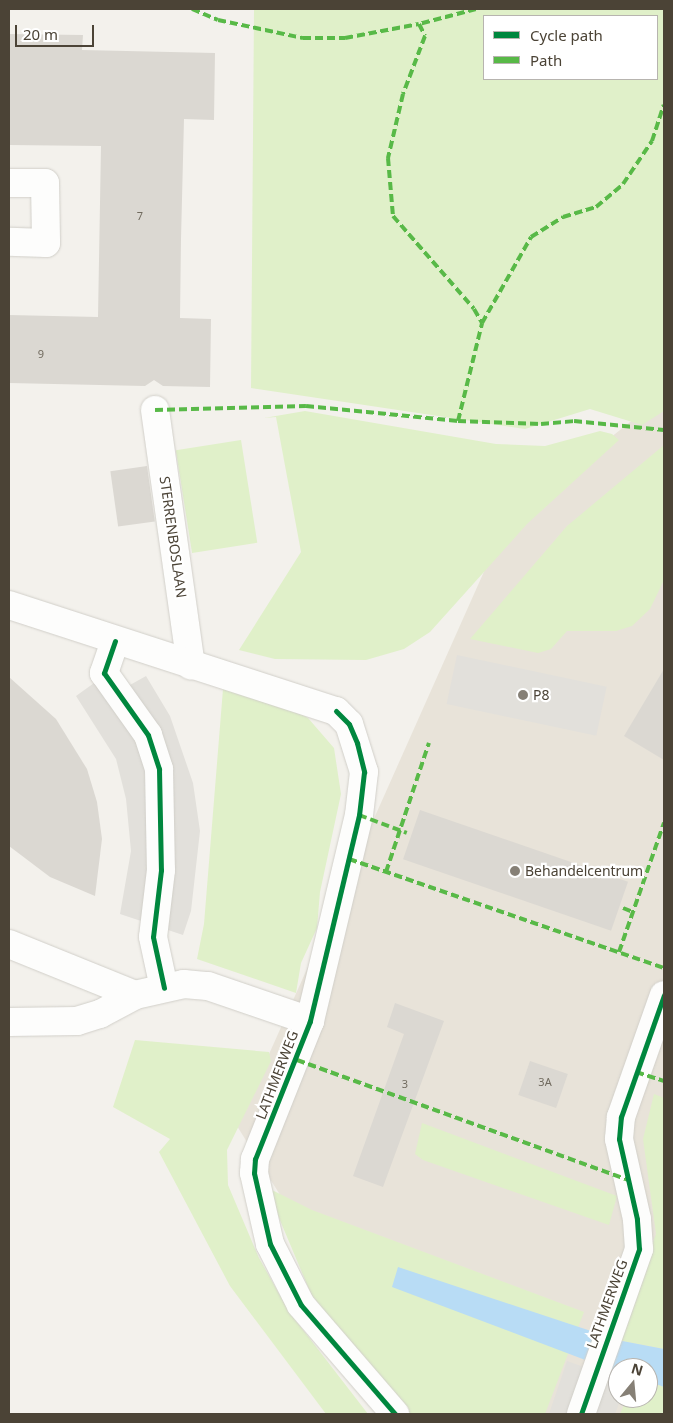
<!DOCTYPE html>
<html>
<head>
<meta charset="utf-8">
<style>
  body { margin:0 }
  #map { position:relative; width:673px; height:1423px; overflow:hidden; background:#f3f1ec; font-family:"Noto Sans",sans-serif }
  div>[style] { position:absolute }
  .residential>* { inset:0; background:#e8e3d9 }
  .green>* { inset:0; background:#e0f0c9; transform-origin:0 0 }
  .parking>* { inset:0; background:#e2e0db; transform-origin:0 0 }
  .water>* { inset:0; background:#b8dcf5 }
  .building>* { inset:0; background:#dbd8d2; transform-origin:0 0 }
  .roads { filter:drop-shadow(0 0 1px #d1cfc9) drop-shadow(0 0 1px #d1cfc9) }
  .minor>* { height:28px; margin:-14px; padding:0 14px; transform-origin:14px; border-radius:14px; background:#fdfdfc }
  .quiet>* { height:4px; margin-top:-2px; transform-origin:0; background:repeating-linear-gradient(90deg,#58b947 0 8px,transparent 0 12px) }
  .cycleway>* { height:5px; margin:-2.5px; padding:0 2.5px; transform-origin:2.5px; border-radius:2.5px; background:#00873e }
  .dots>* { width:14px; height:14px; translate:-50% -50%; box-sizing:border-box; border:2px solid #fff; border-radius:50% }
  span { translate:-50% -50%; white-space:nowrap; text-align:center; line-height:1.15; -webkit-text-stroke:4.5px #fff; paint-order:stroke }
  .number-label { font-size:11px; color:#706a5e }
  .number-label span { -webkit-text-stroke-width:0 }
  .street-label { font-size:14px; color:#4b4336 }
  .poi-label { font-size:14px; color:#4b4336 }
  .left { translate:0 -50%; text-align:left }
  .frame { position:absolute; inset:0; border:10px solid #4b4336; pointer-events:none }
  .legend { position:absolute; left:483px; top:15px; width:175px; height:65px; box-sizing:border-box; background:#fff; border:1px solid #b7b4af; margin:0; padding:6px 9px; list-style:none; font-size:15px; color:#4b4336 }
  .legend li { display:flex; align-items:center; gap:10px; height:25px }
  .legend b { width:25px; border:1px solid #b7b4af }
  .north { position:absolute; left:608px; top:1358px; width:50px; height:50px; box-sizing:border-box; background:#fff; border:1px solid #b7b4af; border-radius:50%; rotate:17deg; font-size:14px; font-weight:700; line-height:20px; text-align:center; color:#4b4336 }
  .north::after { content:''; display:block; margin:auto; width:18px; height:22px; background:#868076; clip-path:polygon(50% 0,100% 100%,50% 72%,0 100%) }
  .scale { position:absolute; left:15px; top:25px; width:79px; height:22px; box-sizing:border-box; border:2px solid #4b4336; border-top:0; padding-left:6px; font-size:15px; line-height:18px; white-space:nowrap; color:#4b4336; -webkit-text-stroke:4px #fff; paint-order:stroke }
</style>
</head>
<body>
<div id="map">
  <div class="residential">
    <div style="clip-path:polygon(evenodd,664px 395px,664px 1414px,417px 1414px,237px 1126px,507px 520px,664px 395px,618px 1368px,648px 1368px,648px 1398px,618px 1398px,618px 1368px)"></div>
  </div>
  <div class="green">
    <div style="clip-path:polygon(evenodd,254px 9px,664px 9px,664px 411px,642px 425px,590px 409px,525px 429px,251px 388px,254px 9px,484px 16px,657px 16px,657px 79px,484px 79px,484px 16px)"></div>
    <div style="clip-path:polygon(305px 411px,496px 444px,545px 446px,600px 431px,612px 434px,619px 440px,527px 524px,430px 632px,404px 649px,366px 660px,275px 659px,239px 650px,301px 552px,276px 417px,264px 418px)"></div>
    <div style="left:241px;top:440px;width:104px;height:66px;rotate:81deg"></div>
    <div style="clip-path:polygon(664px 445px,664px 580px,650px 609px,632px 626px,616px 631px,567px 631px,551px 649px,538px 653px,470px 639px,567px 526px)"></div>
    <div style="clip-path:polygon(223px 689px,297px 712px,308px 718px,334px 748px,341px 794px,320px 892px,317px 928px,301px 963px,296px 993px,197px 959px,204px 924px)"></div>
    <div style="clip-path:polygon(135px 1040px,269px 1052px,271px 1061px,227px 1150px,228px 1185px,259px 1258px,290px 1313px,368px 1414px,326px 1414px,230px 1286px,159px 1152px,170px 1139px,113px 1107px)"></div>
    <div style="clip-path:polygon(654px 1094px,664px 1098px,664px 1349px,617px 1340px,656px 1234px,643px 1139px)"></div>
    <div style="clip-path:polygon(422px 1123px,617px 1196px,609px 1225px,423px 1160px,415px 1154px)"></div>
    <div style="clip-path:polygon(266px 1187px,312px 1210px,584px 1312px,545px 1414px,404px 1414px,311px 1294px)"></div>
    <div style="clip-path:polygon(648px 1381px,664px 1387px,664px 1414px,620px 1414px,627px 1398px,648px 1398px)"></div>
  </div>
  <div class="parking">
    <div style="left:457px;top:655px;width:153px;height:50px;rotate:12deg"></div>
    <div style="clip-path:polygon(115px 668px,130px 685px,146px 676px,170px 716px,193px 783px,200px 831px,191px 911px,183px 935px,120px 914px,131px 851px,126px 799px,116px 759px,76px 696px)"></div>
    <div style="clip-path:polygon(567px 1361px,618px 1379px,621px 1398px,615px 1414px,549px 1414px)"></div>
  </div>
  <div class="water">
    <div style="clip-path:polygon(398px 1267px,597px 1333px,588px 1361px,392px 1287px)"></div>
    <div style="clip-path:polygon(617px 1340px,664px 1349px,664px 1387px,648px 1381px,648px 1368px,618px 1368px,618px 1371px,608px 1368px)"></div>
  </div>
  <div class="building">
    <div style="clip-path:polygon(9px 34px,83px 35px,82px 50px,215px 53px,214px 120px,184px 119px,181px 239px,180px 318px,211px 319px,210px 387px,163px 386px,154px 380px,145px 386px,9px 383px,9px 315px,98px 317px,101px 146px,9px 145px)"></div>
    <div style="left:147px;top:466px;width:56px;height:37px;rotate:82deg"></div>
    <div style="clip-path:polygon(664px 669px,664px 760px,624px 736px)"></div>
    <div style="clip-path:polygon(9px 677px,56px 719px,87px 769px,97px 802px,102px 839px,95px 896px,50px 877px,9px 846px)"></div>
    <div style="left:420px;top:810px;width:220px;height:52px;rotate:19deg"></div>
    <div style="clip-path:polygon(395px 1003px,444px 1021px,383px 1187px,353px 1176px,404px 1034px,387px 1027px)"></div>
    <div style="left:530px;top:1061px;width:40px;height:36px;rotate:19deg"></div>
  </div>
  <div class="roads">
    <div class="minor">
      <div style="left:9px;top:183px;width:36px"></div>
      <div style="left:45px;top:183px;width:60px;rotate:89deg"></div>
      <div style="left:46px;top:243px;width:37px;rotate:-178deg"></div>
      <div style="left:155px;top:410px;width:258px;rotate:82deg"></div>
      <div style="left:9px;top:605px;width:344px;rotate:18deg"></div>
      <div style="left:336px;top:711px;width:18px;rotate:45deg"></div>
      <div style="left:349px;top:724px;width:50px;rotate:72.6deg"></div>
      <div style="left:364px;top:772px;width:43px;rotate:96.6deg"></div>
      <div style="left:359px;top:815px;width:212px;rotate:103.4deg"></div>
      <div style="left:310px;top:1021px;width:149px;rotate:111.7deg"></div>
      <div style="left:255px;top:1159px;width:14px;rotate:94deg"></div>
      <div style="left:254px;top:1173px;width:73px;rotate:77.3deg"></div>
      <div style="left:270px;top:1244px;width:68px;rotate:63.1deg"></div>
      <div style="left:301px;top:1305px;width:144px;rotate:49.2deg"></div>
      <div style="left:115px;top:641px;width:34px;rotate:109deg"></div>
      <div style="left:104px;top:673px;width:76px;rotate:54.6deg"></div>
      <div style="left:148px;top:735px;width:36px;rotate:72deg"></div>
      <div style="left:159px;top:769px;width:101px;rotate:88.9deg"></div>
      <div style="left:161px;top:870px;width:67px;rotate:96.8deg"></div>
      <div style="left:153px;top:937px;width:52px;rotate:77.8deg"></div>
      <div style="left:9px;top:944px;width:136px;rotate:22deg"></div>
      <div style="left:9px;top:1022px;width:68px;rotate:-0.8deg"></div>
      <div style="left:77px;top:1021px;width:24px;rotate:-17deg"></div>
      <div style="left:100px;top:1014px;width:40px;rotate:-28deg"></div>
      <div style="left:135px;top:995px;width:50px;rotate:-12.7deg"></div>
      <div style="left:184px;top:984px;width:24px;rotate:5deg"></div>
      <div style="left:208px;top:986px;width:108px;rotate:18.9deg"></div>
      <div style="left:581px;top:1414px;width:175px;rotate:-70.6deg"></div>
      <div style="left:639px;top:1249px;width:30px;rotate:-94deg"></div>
      <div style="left:637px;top:1219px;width:82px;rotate:-102.7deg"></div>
      <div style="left:619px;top:1139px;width:22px;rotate:-85deg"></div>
      <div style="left:621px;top:1117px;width:129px;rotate:-70.6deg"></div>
    </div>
  </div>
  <div class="quiet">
    <div style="left:192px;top:9px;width:28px;rotate:23deg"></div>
    <div style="left:218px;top:20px;width:87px;rotate:12deg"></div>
    <div style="left:303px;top:38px;width:42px"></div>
    <div style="left:345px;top:38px;width:75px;rotate:-10.7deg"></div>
    <div style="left:476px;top:9px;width:59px;rotate:165.3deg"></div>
    <div style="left:419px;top:24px;width:13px;rotate:63deg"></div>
    <div style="left:425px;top:36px;width:62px;rotate:110.8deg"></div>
    <div style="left:403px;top:94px;width:66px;rotate:103.2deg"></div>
    <div style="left:388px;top:158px;width:58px;rotate:85.1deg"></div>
    <div style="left:393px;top:216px;width:123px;rotate:48.9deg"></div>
    <div style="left:474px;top:309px;width:16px;rotate:60deg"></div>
    <div style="left:155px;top:410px;width:151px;rotate:-1.5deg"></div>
    <div style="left:306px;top:406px;width:153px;rotate:5.6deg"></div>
    <div style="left:458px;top:421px;width:83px;rotate:2.1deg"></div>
    <div style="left:541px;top:424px;width:33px;rotate:-5deg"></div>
    <div style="left:574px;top:421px;width:90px;rotate:5.7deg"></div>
    <div style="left:458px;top:421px;width:101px;rotate:-76.2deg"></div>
    <div style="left:482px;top:323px;width:99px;rotate:-60.3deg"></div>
    <div style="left:531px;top:237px;width:38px;rotate:-32deg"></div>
    <div style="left:563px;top:217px;width:34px;rotate:-17deg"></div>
    <div style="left:596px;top:207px;width:35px;rotate:-40deg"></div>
    <div style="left:623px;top:184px;width:52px;rotate:-56deg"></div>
    <div style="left:652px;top:141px;width:38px;rotate:-72deg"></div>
    <div style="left:359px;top:815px;width:51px;rotate:20.6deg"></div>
    <div style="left:349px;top:859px;width:333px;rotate:19.1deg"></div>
    <div style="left:386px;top:872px;width:136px;rotate:-71.6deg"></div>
    <div style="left:623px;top:908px;width:11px;rotate:22deg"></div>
    <div style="left:619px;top:952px;width:137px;rotate:-70.8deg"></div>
    <div style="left:297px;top:1060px;width:352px;rotate:19.9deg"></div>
    <div style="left:636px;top:1072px;width:29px;rotate:18deg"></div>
  </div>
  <div class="cycleway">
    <div style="left:115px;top:641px;width:34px;rotate:109deg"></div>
    <div style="left:104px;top:673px;width:76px;rotate:54.6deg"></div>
    <div style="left:148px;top:735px;width:36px;rotate:72deg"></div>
    <div style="left:159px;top:769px;width:101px;rotate:88.9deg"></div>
    <div style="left:161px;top:870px;width:67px;rotate:96.8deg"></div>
    <div style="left:153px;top:937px;width:52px;rotate:77.8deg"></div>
    <div style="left:336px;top:711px;width:18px;rotate:45deg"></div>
    <div style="left:349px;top:724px;width:21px;rotate:67deg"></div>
    <div style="left:357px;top:743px;width:30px;rotate:76deg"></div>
    <div style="left:364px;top:772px;width:43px;rotate:96.6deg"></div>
    <div style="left:359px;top:815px;width:212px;rotate:103.4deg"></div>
    <div style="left:310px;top:1021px;width:149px;rotate:111.7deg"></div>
    <div style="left:255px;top:1159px;width:14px;rotate:94deg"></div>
    <div style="left:254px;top:1173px;width:73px;rotate:77.3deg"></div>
    <div style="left:270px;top:1244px;width:68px;rotate:63.1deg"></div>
    <div style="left:301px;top:1305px;width:144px;rotate:49.2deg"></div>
    <div style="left:581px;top:1414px;width:175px;rotate:-70.6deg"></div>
    <div style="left:639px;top:1249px;width:30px;rotate:-94deg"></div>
    <div style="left:637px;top:1219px;width:82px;rotate:-102.7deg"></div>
    <div style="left:619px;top:1139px;width:22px;rotate:-85deg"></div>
    <div style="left:621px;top:1117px;width:129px;rotate:-70.6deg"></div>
  </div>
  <div class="dots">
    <div style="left:523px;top:695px;background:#868076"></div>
    <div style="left:515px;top:871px;background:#868076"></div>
  </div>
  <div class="number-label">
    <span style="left:140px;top:216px">7</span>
    <span style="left:41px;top:354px">9</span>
    <span style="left:545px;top:1082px">3A</span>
    <span style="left:405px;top:1084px">3</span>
  </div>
  <div class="street-label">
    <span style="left:173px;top:537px;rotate:82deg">STERRENBOSLAAN</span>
    <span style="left:277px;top:1075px;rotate:-69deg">LATHMERWEG</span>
    <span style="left:607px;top:1304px;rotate:-70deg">LATHMERWEG</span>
  </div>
  <div class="poi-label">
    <span class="left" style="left:533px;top:695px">P8</span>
    <span class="left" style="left:525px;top:871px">Behandelcentrum</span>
  </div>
  <div class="frame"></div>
  <ul class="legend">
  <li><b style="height:6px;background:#00873e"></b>Cycle path</li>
  <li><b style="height:6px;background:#58b947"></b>Path</li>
  </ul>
  <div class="north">N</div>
  <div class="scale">20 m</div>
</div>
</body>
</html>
